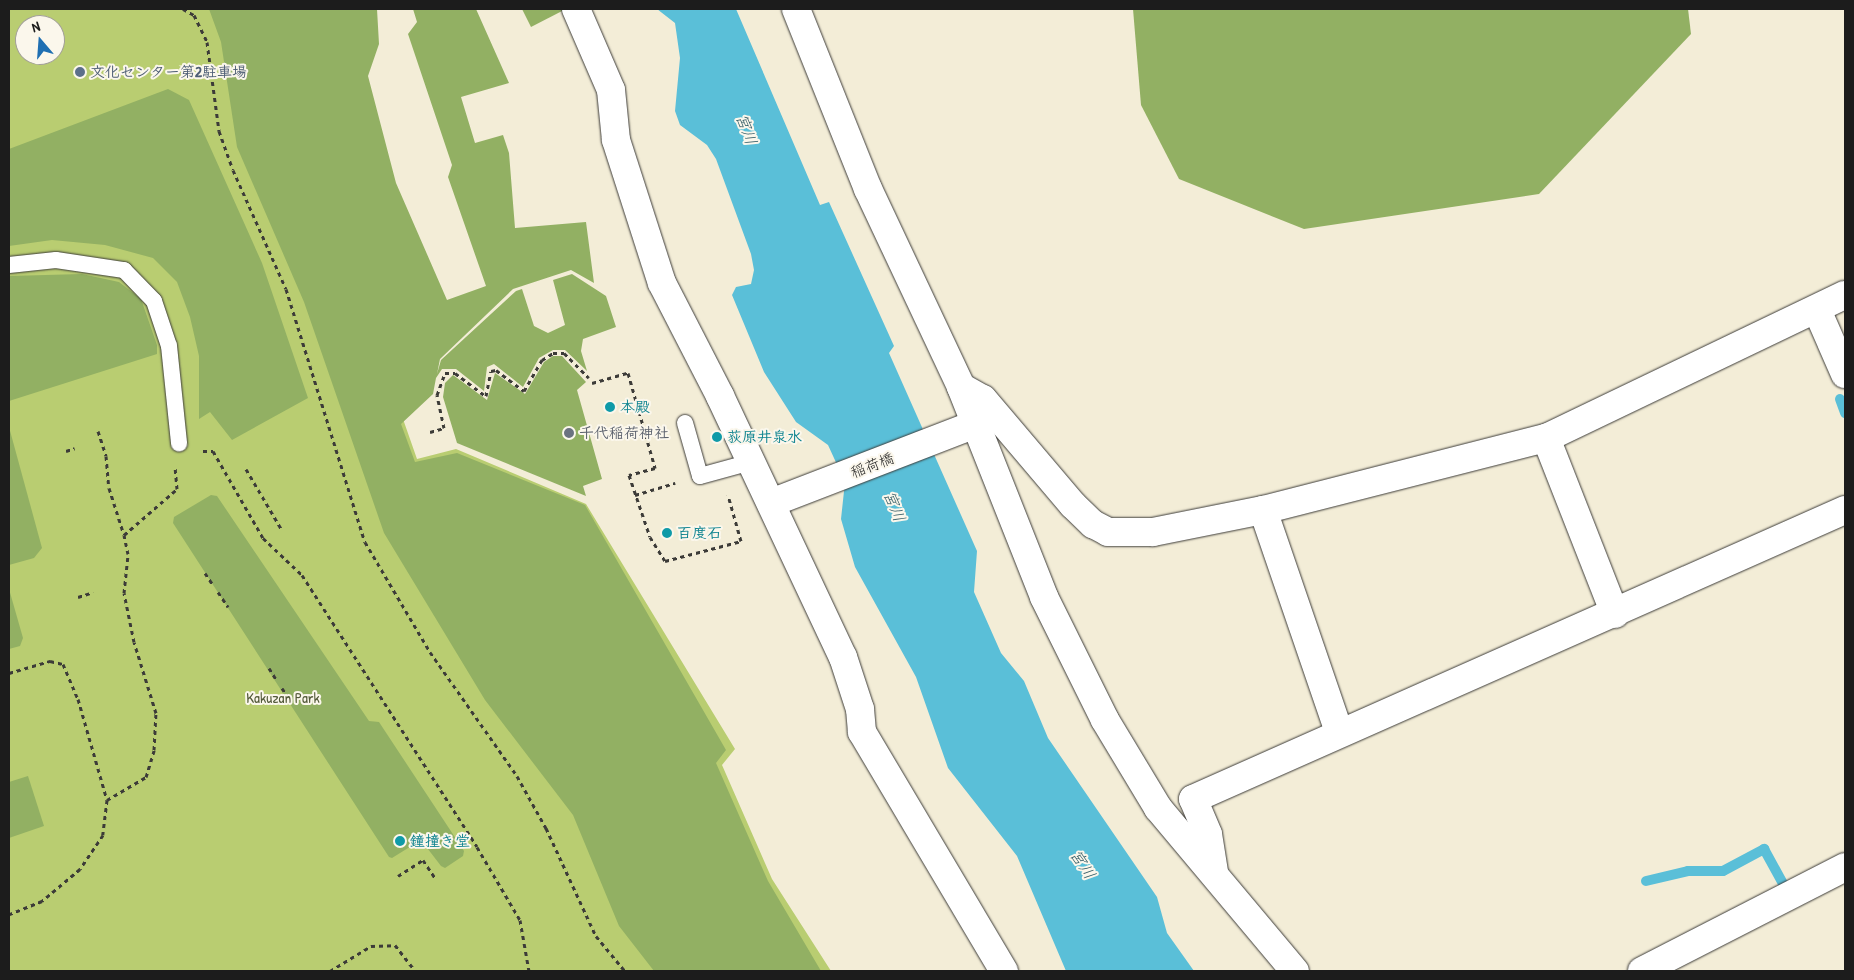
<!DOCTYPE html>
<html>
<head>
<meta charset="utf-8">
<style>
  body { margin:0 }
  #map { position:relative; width:1854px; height:980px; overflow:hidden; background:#f3edd7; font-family:"Patrick Hand","Klee One",sans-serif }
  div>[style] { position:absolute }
  .green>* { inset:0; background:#b9cd71 }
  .forest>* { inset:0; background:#92b063 }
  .water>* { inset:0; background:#5abfd8 }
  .stream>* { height:10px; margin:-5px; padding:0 5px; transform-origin:5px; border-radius:5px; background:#5abfd8 }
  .path>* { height:3px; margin-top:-1.5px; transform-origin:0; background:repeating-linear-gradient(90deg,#3c3b38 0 4px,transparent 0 8px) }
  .roads { filter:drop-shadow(0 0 1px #3c3b38) drop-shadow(0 0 1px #3c3b38) }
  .lane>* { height:16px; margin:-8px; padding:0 8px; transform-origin:8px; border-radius:8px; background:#fff }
  .street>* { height:28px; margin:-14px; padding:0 14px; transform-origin:14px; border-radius:14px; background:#fff }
  .dots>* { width:14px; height:14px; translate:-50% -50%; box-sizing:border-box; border:2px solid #fbf7ec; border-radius:50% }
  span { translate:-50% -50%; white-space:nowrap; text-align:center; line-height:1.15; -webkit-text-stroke:4px #fbf7ec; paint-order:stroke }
  .service-label { font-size:15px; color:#4e5e75; font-weight:700 }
  .left { translate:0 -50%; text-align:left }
  .culture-label { font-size:15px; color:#0d838f; font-weight:700 }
  .worship-label { font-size:15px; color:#5b616d; font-weight:700 }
  .street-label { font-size:15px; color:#1c1c1c }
  .park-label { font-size:15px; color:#535a3a }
  .water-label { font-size:16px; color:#355d67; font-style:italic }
  .frame { position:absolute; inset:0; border:10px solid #1c1c1c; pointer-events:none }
  .north { position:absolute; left:15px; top:15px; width:50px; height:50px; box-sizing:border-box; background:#fbf7ec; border:1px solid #a29f99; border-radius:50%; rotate:342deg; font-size:14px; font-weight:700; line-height:20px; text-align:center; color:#1c1c1c }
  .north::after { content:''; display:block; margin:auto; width:18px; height:22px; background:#1f6fb2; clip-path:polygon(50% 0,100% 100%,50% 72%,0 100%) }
</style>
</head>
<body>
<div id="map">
  <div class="green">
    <div style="clip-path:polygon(evenodd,9px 9px,311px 9px,403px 419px,417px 459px,456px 449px,586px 504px,735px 749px,722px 765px,772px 879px,831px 971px,9px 971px,9px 9px,25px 25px,55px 25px,55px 55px,25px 55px,25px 25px)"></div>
  </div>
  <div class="forest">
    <div style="clip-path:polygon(209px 9px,377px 9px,379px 44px,368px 76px,396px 183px,447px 300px,486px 286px,448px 177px,452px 165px,408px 34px,417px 22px,413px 9px,476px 9px,509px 83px,461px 97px,475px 143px,503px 135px,509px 153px,515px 228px,586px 222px,594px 283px,571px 270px,513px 289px,440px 359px,437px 374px,441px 360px,516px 291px,522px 289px,534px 326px,548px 333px,565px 325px,553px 280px,572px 274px,606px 296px,616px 327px,583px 339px,581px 351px,587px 371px,565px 350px,553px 350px,539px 358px,523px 387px,494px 364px,487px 367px,484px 391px,456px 369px,442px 369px,436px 378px,433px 394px,401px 424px,415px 462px,457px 453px,585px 505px,726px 750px,716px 763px,768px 881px,821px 971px,654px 971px,619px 926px,573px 815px,485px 700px,384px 533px,304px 302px,237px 147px,221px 42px)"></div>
    <div style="clip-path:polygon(522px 9px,563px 9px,564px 10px,531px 27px)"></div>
    <div style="clip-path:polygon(1133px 9px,1688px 9px,1691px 34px,1539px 194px,1304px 229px,1179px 179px,1141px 105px)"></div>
    <div style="clip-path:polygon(168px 89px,189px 100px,262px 263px,308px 398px,232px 440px,210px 412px,199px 419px,199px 356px,190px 317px,177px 282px,153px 258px,105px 245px,52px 240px,9px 246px,9px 149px)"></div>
    <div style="clip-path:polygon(82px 274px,119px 282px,141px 299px,157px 345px,157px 354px,9px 401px,9px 276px)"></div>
    <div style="clip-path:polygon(553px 356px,562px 356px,586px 382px,577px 390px,602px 479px,583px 486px,586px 496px,457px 443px,443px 397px,445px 383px,453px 375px,487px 400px,495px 373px,525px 394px,544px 362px)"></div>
    <div style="clip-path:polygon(9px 427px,42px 548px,34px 558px,9px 565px)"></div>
    <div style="clip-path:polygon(211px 495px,217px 496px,369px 721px,379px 722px,464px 851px,463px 856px,445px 868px,441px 866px,421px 840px,392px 858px,389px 857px,173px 523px,174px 517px)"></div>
    <div style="clip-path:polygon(9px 589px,23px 638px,20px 646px,9px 649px)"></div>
    <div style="clip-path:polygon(28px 776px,44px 826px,9px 838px,9px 782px)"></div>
  </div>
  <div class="water">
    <div style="clip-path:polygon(657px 9px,736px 9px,820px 205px,829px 202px,894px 346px,889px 353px,977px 551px,974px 592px,1001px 653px,1024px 681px,1048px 738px,1157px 897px,1167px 933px,1194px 971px,1066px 971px,1017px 856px,948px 768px,916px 677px,855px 567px,841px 519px,845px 482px,828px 445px,796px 422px,764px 372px,732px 295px,736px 287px,751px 284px,754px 270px,751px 254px,716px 159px,707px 145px,680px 125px,675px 111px,680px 58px,675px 23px)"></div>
  </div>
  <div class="stream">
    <div style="left:1840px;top:399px;width:15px;rotate:70deg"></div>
    <div style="left:1646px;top:881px;width:43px;rotate:-13.4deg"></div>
    <div style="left:1688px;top:871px;width:35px"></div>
    <div style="left:1723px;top:871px;width:47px;rotate:-28.2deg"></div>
    <div style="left:1764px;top:849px;width:46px;rotate:61.2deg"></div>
  </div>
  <div class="path">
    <div style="left:183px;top:9px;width:13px;rotate:29deg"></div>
    <div style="left:194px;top:15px;width:30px;rotate:64deg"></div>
    <div style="left:207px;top:42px;width:90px;rotate:82.3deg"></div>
    <div style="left:219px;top:131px;width:41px;rotate:70.3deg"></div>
    <div style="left:233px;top:170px;width:130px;rotate:66deg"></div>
    <div style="left:286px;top:289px;width:265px;rotate:72.7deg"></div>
    <div style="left:365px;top:542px;width:128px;rotate:59.4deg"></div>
    <div style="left:430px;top:652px;width:151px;rotate:54.9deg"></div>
    <div style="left:517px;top:776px;width:60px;rotate:60.9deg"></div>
    <div style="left:546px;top:828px;width:119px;rotate:65.2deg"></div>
    <div style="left:596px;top:936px;width:45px;rotate:50.4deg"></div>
    <div style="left:592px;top:383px;width:37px;rotate:-16deg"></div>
    <div style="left:628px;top:373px;width:99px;rotate:74.1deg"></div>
    <div style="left:655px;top:468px;width:27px;rotate:165deg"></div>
    <div style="left:629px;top:475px;width:65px;rotate:71.3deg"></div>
    <div style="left:650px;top:537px;width:28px;rotate:58deg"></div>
    <div style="left:665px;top:561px;width:79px;rotate:-14.7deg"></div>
    <div style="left:741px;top:541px;width:48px;rotate:-105.8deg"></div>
    <div style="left:98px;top:431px;width:26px;rotate:72deg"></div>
    <div style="left:106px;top:456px;width:32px;rotate:85deg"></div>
    <div style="left:109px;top:488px;width:49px;rotate:72.3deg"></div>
    <div style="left:430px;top:432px;width:15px;rotate:-16deg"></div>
    <div style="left:444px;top:428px;width:34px;rotate:-102deg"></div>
    <div style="left:437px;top:395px;width:23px;rotate:-70deg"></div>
    <div style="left:445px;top:373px;width:10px"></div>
    <div style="left:455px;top:373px;width:39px;rotate:37deg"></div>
    <div style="left:486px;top:396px;width:25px;rotate:-79deg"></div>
    <div style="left:491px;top:371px;width:5px;rotate:-11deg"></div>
    <div style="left:496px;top:370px;width:35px;rotate:37deg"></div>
    <div style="left:524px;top:391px;width:36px;rotate:-60deg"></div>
    <div style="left:542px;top:360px;width:13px;rotate:-32deg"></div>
    <div style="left:553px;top:353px;width:11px"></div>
    <div style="left:564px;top:353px;width:35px;rotate:45deg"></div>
    <div style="left:66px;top:451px;width:9px;rotate:-18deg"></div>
    <div style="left:203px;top:451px;width:10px"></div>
    <div style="left:213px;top:451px;width:100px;rotate:60.1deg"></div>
    <div style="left:263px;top:538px;width:54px;rotate:43.5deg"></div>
    <div style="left:302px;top:575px;width:323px;rotate:57.2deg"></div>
    <div style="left:477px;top:847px;width:85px;rotate:59.5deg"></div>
    <div style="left:520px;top:920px;width:52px;rotate:80deg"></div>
    <div style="left:246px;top:469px;width:71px;rotate:59.5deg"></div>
    <div style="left:635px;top:495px;width:42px;rotate:-16.7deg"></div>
    <div style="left:205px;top:573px;width:14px;rotate:56deg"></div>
    <div style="left:218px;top:592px;width:18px;rotate:56deg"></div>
    <div style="left:78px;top:597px;width:16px;rotate:-18deg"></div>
    <div style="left:269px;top:668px;width:13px;rotate:58deg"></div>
    <div style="left:9px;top:673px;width:43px;rotate:-16.3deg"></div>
    <div style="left:50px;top:661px;width:13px;rotate:13deg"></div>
    <div style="left:63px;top:664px;width:38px;rotate:67deg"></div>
    <div style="left:78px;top:699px;width:105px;rotate:74deg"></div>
    <div style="left:107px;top:800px;width:35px;rotate:97deg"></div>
    <div style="left:103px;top:835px;width:41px;rotate:124.1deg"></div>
    <div style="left:80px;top:869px;width:50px;rotate:139.9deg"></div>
    <div style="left:42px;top:901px;width:35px;rotate:158deg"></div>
    <div style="left:282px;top:688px;width:17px;rotate:57deg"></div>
    <div style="left:107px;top:800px;width:45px;rotate:-30.5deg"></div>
    <div style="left:146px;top:777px;width:28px;rotate:-73deg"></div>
    <div style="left:154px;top:750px;width:37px;rotate:-87deg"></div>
    <div style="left:156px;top:713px;width:74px;rotate:-107.2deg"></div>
    <div style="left:134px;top:642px;width:50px;rotate:-101.5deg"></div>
    <div style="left:124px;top:593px;width:39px;rotate:-84deg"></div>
    <div style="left:128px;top:554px;width:19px;rotate:-102deg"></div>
    <div style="left:124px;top:535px;width:70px;rotate:-41deg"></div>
    <div style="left:177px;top:489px;width:21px;rotate:-95deg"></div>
    <div style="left:398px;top:876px;width:30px;rotate:-33deg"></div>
    <div style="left:423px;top:860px;width:23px;rotate:56deg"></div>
    <div style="left:330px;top:971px;width:48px;rotate:-31.4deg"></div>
    <div style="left:371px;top:946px;width:24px;rotate:-2deg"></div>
    <div style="left:395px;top:945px;width:33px;rotate:52deg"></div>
  </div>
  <div class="roads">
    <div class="lane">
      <div style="left:9px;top:265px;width:47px;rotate:-6.1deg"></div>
      <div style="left:56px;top:260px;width:69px;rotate:8.4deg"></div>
      <div style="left:124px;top:270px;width:43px;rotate:45.9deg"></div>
      <div style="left:154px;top:301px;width:47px;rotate:71.6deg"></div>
      <div style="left:169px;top:346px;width:98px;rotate:84.1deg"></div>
      <div style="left:685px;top:423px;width:55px;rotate:74.2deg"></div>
      <div style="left:700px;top:476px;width:53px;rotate:-15.4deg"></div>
    </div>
    <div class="street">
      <div style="left:576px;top:9px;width:88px;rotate:66.6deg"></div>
      <div style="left:611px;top:90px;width:50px;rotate:84.3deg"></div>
      <div style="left:616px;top:140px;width:150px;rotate:72.2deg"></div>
      <div style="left:662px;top:283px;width:127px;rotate:62.8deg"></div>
      <div style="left:720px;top:396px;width:289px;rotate:64.8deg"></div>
      <div style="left:843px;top:657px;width:55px;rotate:71.9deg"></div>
      <div style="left:860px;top:709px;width:23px;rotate:85deg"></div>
      <div style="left:862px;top:732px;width:278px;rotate:59.3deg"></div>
      <div style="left:796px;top:9px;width:194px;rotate:68.2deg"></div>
      <div style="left:868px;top:189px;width:219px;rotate:64.8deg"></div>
      <div style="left:961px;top:387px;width:226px;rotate:68.4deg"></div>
      <div style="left:1044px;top:597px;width:137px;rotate:63.6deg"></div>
      <div style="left:1105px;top:720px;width:103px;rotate:58.9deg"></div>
      <div style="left:1158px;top:808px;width:213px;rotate:50deg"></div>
      <div style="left:1817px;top:310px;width:70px;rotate:66.4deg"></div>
      <div style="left:961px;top:387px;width:25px;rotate:29deg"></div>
      <div style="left:983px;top:399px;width:139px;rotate:49.7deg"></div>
      <div style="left:1073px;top:505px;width:28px;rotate:44deg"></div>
      <div style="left:1093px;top:524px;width:17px;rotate:28deg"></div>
      <div style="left:1108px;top:532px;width:45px"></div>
      <div style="left:1153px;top:532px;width:112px;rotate:-11.3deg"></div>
      <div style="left:1263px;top:510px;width:292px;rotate:-14.3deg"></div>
      <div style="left:1546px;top:438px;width:331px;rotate:-25.6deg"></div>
      <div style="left:1546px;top:438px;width:189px;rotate:68.6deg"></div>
      <div style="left:771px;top:503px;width:220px;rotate:-21.1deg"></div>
      <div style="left:1263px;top:510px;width:235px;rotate:71.1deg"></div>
      <div style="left:1214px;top:872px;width:38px;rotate:-99deg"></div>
      <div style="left:1208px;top:834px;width:38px;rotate:-113deg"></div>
      <div style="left:1193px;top:799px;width:713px;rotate:-23.91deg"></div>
      <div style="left:1642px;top:971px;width:228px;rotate:-27.1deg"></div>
    </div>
  </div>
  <div class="dots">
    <div style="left:80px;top:72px;background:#5c6f8a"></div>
    <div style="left:610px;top:407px;background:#0f9aa8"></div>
    <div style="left:569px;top:433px;background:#6b7280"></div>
    <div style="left:717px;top:437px;background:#0f9aa8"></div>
    <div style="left:667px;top:533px;background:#0f9aa8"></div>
    <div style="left:400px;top:841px;background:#0f9aa8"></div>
  </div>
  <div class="service-label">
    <span class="left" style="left:90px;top:72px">文化センター第2駐車場</span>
  </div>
  <div class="culture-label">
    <span class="left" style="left:620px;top:407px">本殿</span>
    <span class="left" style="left:727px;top:437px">荻原井泉水</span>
    <span class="left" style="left:677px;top:533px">百度石</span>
    <span class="left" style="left:410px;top:841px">鐘撞き堂</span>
  </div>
  <div class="worship-label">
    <span class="left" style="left:579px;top:433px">千代稲荷神社</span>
  </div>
  <div class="street-label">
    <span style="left:872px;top:465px;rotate:-21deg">稲荷橋</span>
  </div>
  <div class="park-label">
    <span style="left:283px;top:698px">Kakuzan Park</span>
  </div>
  <div class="water-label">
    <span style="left:747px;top:129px;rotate:70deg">宮川</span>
    <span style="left:895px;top:506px;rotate:68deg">宮川</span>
    <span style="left:1083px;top:864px;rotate:57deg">宮川</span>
  </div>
  <div class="frame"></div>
  <div class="north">N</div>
</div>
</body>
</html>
